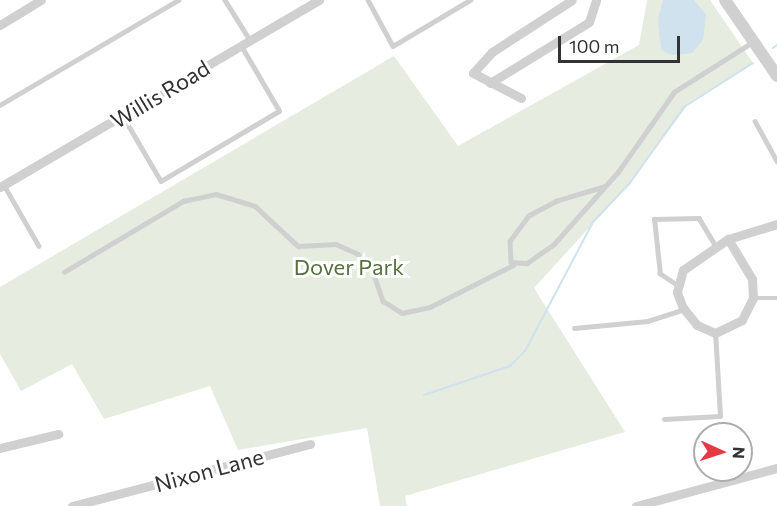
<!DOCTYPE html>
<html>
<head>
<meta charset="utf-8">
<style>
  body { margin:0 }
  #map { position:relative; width:777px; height:506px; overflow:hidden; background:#fff; font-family:Commissioner,sans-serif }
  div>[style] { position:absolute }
  .green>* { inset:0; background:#e6ecdf }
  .water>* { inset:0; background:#cfe2ee }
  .stream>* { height:2px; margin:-1px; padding:0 1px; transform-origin:1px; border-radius:1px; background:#cfe2ee }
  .service>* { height:4.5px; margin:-2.25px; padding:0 2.25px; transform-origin:2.25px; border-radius:2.25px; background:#d0d0d0 }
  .minor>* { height:9px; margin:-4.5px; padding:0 4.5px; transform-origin:4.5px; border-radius:4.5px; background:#d0d0d0 }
  .tertiary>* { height:12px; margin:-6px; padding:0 6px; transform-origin:6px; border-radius:6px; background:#d0d0d0 }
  span { translate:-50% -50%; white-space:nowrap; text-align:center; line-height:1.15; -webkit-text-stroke:6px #fff; paint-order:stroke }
  .street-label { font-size:22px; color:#333 }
  .park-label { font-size:22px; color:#56703f }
  .north { position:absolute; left:693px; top:422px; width:60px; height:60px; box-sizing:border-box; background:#fff; border:2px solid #adadad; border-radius:50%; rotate:93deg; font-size:16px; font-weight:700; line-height:24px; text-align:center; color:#333 }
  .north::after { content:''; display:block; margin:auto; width:21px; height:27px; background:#e63946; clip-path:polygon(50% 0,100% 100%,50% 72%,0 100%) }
  .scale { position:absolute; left:558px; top:36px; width:122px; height:27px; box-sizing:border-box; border:3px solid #333; border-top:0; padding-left:8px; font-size:18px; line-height:21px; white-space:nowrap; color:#333; -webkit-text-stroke:4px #fff; paint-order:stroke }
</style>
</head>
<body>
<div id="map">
  <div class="green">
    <div style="clip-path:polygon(647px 0,710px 0,753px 63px,690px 102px,630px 183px,534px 288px,625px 432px,405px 496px,407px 506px,380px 506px,367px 428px,238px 450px,210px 386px,104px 419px,72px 364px,21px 391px,0 354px,0 287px,394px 56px,458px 146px,639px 45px)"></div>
  </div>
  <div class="water">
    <div style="clip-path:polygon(663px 0,694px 0,706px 15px,703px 40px,692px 53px,673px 55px,661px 50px,658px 19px)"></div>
  </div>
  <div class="stream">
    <div style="left:773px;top:48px;width:5px;rotate:-37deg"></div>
    <div style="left:424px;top:395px;width:91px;rotate:-18.6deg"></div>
    <div style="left:510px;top:366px;width:21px;rotate:-45deg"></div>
    <div style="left:525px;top:351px;width:146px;rotate:-62.2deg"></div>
    <div style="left:593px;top:222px;width:54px;rotate:-46.5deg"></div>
    <div style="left:630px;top:183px;width:93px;rotate:-54.6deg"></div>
    <div style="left:684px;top:107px;width:82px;rotate:-32.5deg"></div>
  </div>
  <div class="service">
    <div style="left:225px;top:0;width:47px;rotate:58deg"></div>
    <div style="left:368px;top:0;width:52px;rotate:61.5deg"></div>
    <div style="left:393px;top:46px;width:90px;rotate:-30.9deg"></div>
    <div style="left:0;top:105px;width:207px;rotate:-30.5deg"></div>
    <div style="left:123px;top:116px;width:75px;rotate:59.7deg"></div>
    <div style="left:161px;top:181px;width:137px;rotate:-30.7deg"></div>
    <div style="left:279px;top:111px;width:75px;rotate:-120.3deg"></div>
    <div style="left:755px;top:121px;width:46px;rotate:61.2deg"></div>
    <div style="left:4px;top:185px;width:70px;rotate:60.2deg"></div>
    <div style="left:604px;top:187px;width:49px;rotate:163.4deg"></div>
    <div style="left:557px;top:201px;width:32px;rotate:152deg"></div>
    <div style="left:529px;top:216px;width:31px;rotate:127deg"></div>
    <div style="left:510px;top:241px;width:21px;rotate:87deg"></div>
    <div style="left:511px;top:262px;width:16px;rotate:4deg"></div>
    <div style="left:527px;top:263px;width:33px;rotate:-35deg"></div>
    <div style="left:554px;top:244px;width:96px;rotate:-48.4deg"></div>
    <div style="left:618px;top:172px;width:98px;rotate:-55deg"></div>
    <div style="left:674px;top:92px;width:91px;rotate:-32.5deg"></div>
    <div style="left:64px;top:272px;width:139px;rotate:-30.8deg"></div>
    <div style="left:183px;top:201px;width:34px;rotate:-12deg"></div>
    <div style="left:216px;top:194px;width:41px;rotate:17.1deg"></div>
    <div style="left:255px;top:206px;width:59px;rotate:42.9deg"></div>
    <div style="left:298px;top:246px;width:38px;rotate:-3deg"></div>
    <div style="left:336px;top:244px;width:24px;rotate:24deg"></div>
    <div style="left:358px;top:254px;width:21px;rotate:47deg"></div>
    <div style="left:372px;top:269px;width:34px;rotate:71deg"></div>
    <div style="left:383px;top:301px;width:22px;rotate:32deg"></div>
    <div style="left:402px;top:313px;width:29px;rotate:-12deg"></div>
    <div style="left:430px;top:307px;width:93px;rotate:-26.8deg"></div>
    <div style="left:678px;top:286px;width:22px;rotate:-146deg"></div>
    <div style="left:660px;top:274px;width:55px;rotate:-96.2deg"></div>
    <div style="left:654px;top:219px;width:45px;rotate:-1.3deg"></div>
    <div style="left:699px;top:218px;width:33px;rotate:59deg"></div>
    <div style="left:753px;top:298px;width:24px"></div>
    <div style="left:574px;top:328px;width:74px;rotate:-5.4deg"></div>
    <div style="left:648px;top:321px;width:38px;rotate:-18deg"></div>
    <div style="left:664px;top:419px;width:56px;rotate:-3.1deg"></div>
    <div style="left:720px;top:416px;width:83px;rotate:-93.4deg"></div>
  </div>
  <div class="minor">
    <div style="left:0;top:25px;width:48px;rotate:-31.4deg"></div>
    <div style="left:490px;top:83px;width:116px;rotate:-31.6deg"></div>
    <div style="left:589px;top:22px;width:23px;rotate:-72deg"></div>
    <div style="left:521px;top:98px;width:54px;rotate:-152.5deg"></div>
    <div style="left:473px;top:73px;width:28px;rotate:-48deg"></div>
    <div style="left:492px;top:52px;width:95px;rotate:-33deg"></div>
    <div style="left:0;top:187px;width:370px;rotate:-30.4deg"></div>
    <div style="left:728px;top:239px;width:47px;rotate:59deg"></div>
    <div style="left:752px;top:279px;width:19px;rotate:87deg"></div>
    <div style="left:753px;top:298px;width:25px;rotate:117deg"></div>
    <div style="left:742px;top:320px;width:30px;rotate:154deg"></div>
    <div style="left:715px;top:333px;width:20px;rotate:-156deg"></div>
    <div style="left:697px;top:325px;width:22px;rotate:-129deg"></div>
    <div style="left:683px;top:308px;width:17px;rotate:-111deg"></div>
    <div style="left:677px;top:292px;width:23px;rotate:-75deg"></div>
    <div style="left:683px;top:270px;width:55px;rotate:-34.6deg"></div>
    <div style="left:728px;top:239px;width:51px;rotate:-17deg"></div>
    <div style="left:0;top:448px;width:60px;rotate:-13.6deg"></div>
    <div style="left:72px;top:506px;width:246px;rotate:-14.6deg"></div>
    <div style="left:636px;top:506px;width:146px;rotate:-15.1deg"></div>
  </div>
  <div class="tertiary">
    <div style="left:725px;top:0;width:92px;rotate:55.6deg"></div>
  </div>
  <div class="street-label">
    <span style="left:160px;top:94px;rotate:-31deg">Willis Road</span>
    <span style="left:209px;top:470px;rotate:-15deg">Nixon Lane</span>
  </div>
  <div class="park-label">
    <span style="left:349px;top:267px">Dover Park</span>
  </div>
  <div class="north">N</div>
  <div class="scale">100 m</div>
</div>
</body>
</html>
